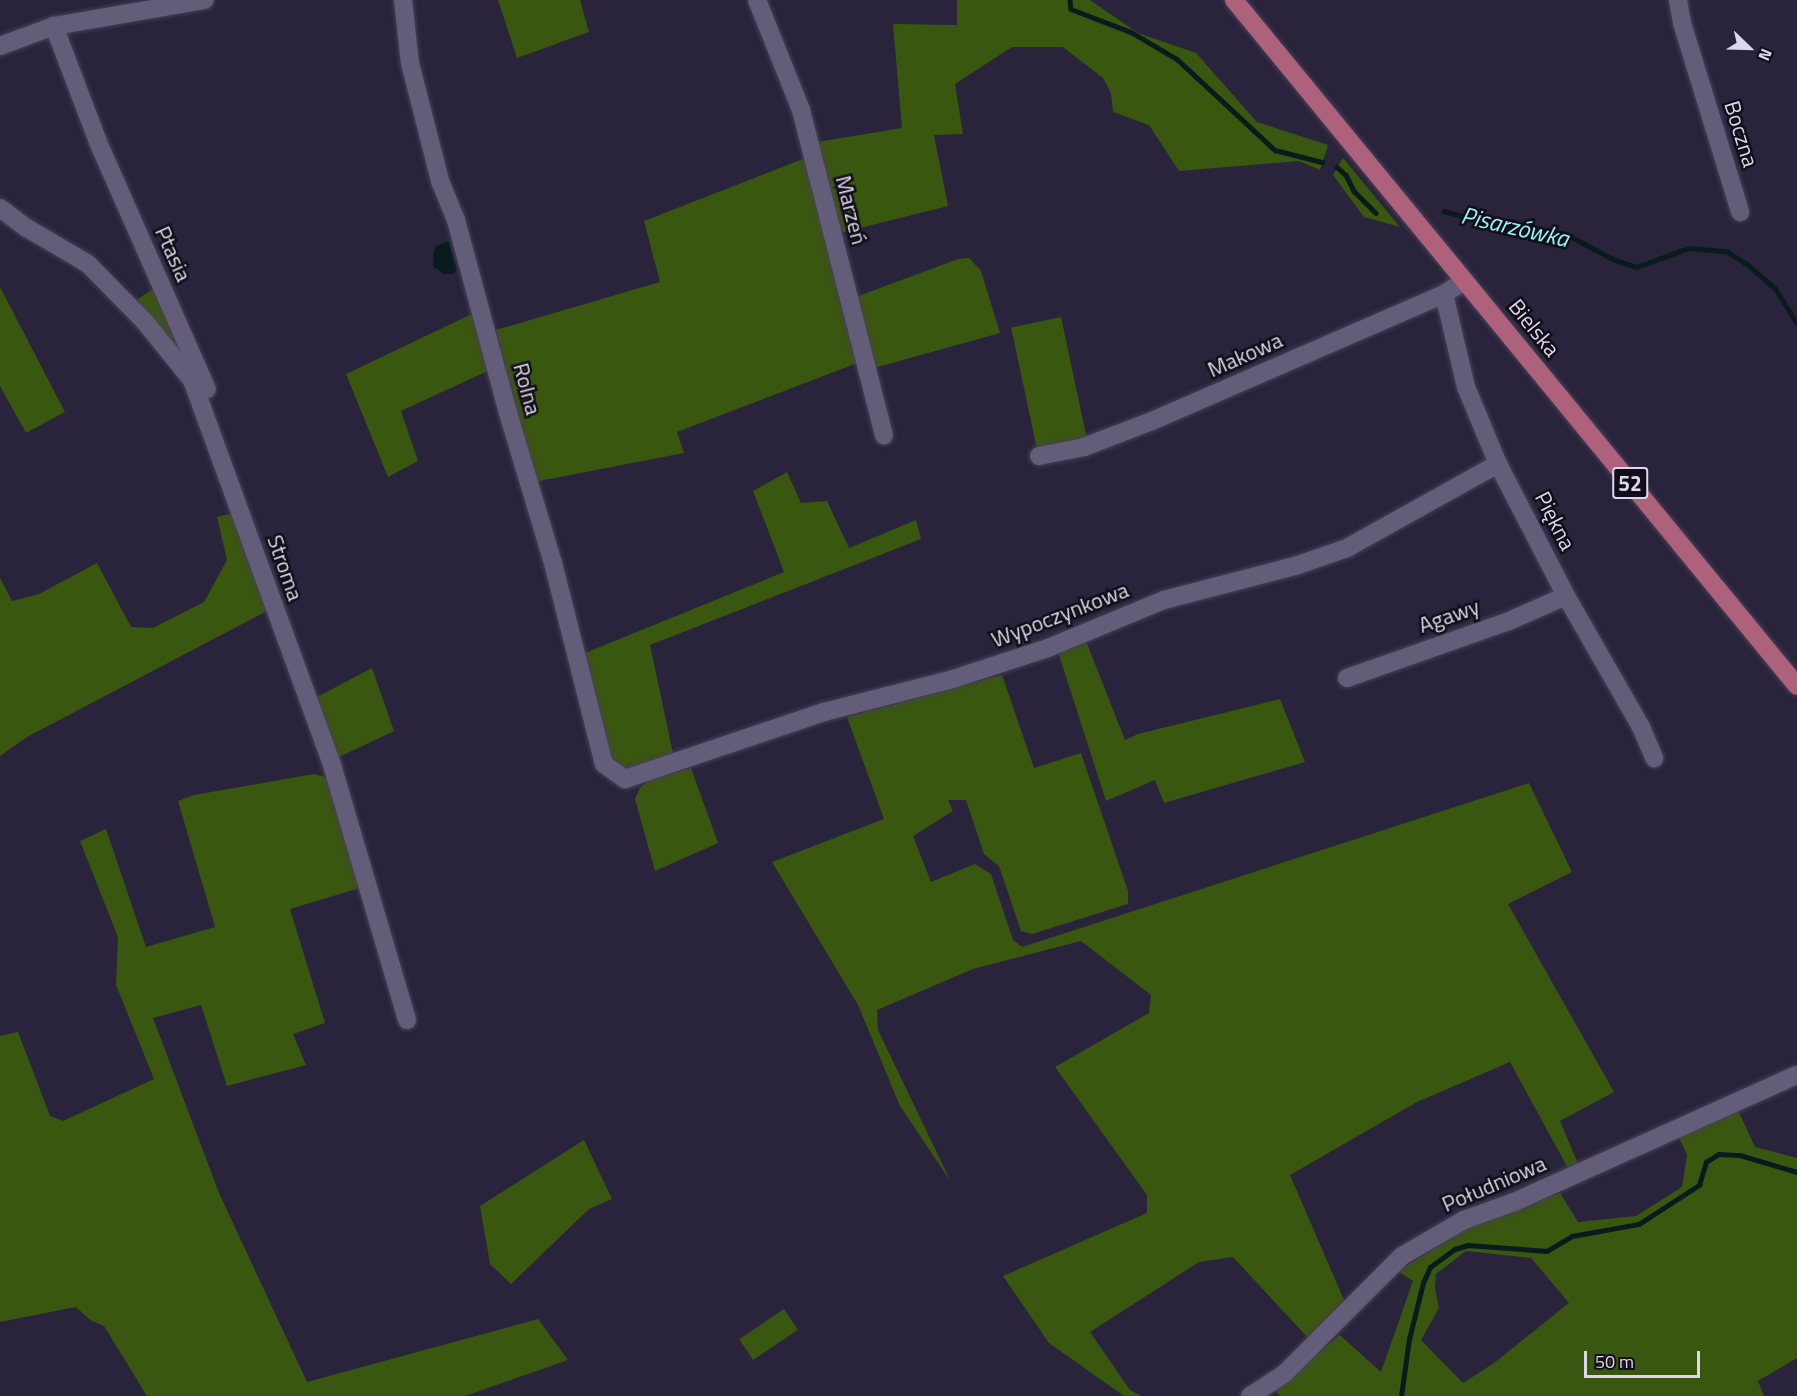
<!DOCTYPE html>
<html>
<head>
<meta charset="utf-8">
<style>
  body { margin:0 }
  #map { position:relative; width:1797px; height:1396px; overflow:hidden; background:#29233b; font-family:"Titillium Web",sans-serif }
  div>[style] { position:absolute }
  .green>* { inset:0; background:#3a570f; transform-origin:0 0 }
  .water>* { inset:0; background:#091b1c }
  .stream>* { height:4.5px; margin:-2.25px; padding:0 2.25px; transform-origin:2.25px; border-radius:2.25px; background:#091b1c }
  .roads { filter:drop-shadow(0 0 2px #474056) drop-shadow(0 0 2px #474056) }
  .minor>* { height:18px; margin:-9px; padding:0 9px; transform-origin:9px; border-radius:9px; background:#635d79 }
  .major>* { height:18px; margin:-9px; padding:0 9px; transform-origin:9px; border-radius:9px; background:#ad617a }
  span { translate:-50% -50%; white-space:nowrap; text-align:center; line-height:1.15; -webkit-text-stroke:5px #110e19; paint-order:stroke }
  .shield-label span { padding:2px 4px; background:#110e19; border:2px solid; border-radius:4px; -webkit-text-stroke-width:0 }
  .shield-label { font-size:21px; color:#dcd8e9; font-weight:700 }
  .street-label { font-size:22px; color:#dcd8e9 }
  .water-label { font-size:24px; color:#98f3f9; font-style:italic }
  .north { position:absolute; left:1719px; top:18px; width:60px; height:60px; -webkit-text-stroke:4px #110e19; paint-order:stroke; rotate:113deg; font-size:16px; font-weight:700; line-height:24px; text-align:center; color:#dcd8e9 }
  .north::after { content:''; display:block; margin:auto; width:21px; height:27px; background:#dcd8e9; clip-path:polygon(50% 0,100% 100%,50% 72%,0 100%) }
  .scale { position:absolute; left:1584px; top:1351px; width:116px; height:27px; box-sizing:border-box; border:3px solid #dcd8e9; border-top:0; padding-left:8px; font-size:18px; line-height:21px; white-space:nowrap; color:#dcd8e9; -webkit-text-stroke:4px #110e19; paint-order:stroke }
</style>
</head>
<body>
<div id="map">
  <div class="green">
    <div style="clip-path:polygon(498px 0,580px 0,589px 32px,517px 58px)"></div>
    <div style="clip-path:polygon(957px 0,1090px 0,1138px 33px,1196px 53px,1257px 122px,1328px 145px,1320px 170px,1299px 161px,1179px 171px,1149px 125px,1113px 112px,1111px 93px,1103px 78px,1063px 47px,1012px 47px,955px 84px,963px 134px,934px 135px,948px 206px,840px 233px,817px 142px,902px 128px,893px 24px,957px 25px)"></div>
    <div style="clip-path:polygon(808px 157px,860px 362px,677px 432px,684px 453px,534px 482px,496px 330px,660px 282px,644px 221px)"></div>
    <div style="clip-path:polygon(1343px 158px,1400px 227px,1364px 217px,1333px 175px)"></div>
    <div style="clip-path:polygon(969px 258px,981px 271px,1000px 333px,874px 368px,853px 298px,958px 259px)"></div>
    <div style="clip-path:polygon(0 287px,65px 412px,26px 433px,0 386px)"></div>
    <div style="clip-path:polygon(156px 287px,187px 364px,135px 301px)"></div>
    <div style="clip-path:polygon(476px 312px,492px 369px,401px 411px,418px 461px,388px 477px,346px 374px)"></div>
    <div style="left:1061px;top:317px;width:127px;height:51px;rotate:78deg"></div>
    <div style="clip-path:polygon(787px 472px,801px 503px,827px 501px,849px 548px,916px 520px,921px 539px,650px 645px,674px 758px,624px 770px,610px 758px,585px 653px,784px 572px,753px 491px)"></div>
    <div style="clip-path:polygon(233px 513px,267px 611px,27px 737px,0 756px,0 578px,12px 601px,39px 594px,97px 563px,131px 627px,153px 628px,204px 602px,227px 560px,217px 517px)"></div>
    <div style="clip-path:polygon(1086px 641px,1125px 740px,1138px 734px,1280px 699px,1305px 762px,1164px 803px,1155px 780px,1106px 801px,1058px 652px)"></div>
    <div style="clip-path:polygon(372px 668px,394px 731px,339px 757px,330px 750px,317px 697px)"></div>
    <div style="clip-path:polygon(1002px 675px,1034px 768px,1081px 753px,1128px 891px,1128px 904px,1032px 934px,1021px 931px,999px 866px,984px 854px,966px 800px,948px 800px,953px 811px,913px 836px,931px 882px,975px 864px,991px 874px,1013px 940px,1022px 947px,1529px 783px,1572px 872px,1508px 904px,1614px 1092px,1560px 1121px,1579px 1166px,1569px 1170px,1510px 1062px,1417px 1102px,1290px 1175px,1344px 1300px,1309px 1339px,1233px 1257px,1199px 1262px,1090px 1332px,1130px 1390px,1141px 1396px,1124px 1396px,1049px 1343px,1003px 1276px,1147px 1213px,1147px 1195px,1055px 1067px,1149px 1013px,1151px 995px,1081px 941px,973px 969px,877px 1010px,878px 1030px,951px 1182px,900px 1106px,858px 1005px,772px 862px,884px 819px,847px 717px)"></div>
    <div style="clip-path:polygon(691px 768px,718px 843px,655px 871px,635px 799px,640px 788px,649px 780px)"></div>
    <div style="clip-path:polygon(314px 774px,332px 779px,363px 887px,290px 909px,325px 1023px,293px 1034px,306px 1065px,227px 1086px,201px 1005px,153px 1018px,219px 1193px,307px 1382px,538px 1319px,568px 1360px,465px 1396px,147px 1396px,104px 1326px,90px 1320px,76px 1307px,0 1322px,0 1036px,18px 1032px,50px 1116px,63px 1121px,154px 1079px,116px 985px,118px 937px,80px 841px,106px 829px,146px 947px,215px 927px,178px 801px,194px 795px)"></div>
    <div style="clip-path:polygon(evenodd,1738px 1110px,1755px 1147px,1797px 1158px,1797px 1358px,1758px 1381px,1764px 1396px,1280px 1396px,1274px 1388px,1340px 1335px,1381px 1372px,1413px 1281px,1398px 1271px,1466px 1229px,1560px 1193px,1578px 1222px,1636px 1216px,1682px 1187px,1687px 1155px,1678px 1135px,1738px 1110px,1466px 1251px,1531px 1258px,1569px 1303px,1494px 1363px,1463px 1383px,1421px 1340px,1439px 1308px,1435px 1288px,1436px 1274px,1466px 1251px)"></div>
    <div style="clip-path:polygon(584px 1140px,612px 1199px,589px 1209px,511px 1284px,490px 1264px,480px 1206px)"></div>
    <div style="left:784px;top:1309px;width:25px;height:54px;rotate:56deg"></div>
  </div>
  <div class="water">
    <div style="clip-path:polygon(449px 241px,457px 270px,453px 274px,444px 274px,433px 266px,434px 252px,436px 246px)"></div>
  </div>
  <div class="stream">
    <div style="left:1070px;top:0;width:9px;rotate:84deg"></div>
    <div style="left:1071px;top:9px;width:64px;rotate:21deg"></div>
    <div style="left:1131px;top:32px;width:53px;rotate:30.4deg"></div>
    <div style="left:1177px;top:59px;width:134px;rotate:42.9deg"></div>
    <div style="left:1275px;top:150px;width:49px;rotate:14.3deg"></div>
    <div style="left:1337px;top:167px;width:12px;rotate:42deg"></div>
    <div style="left:1346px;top:175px;width:18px;rotate:63deg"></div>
    <div style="left:1354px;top:191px;width:31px;rotate:45deg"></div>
    <div style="left:1444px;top:211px;width:46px;rotate:15.3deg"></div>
    <div style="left:1488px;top:223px;width:79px;rotate:8deg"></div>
    <div style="left:1566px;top:234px;width:55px;rotate:28deg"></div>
    <div style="left:1615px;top:260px;width:23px;rotate:18deg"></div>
    <div style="left:1637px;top:267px;width:54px;rotate:-20.4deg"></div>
    <div style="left:1688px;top:248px;width:38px;rotate:5deg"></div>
    <div style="left:1726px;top:251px;width:25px;rotate:32deg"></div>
    <div style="left:1747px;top:264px;width:37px;rotate:41deg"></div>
    <div style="left:1775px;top:288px;width:41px;rotate:57.8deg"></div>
    <div style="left:1401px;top:1396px;width:58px;rotate:-82deg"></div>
    <div style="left:1409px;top:1339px;width:58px;rotate:-76deg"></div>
    <div style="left:1423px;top:1283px;width:17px;rotate:-66deg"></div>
    <div style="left:1430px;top:1267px;width:31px;rotate:-36deg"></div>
    <div style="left:1455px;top:1249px;width:14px;rotate:-17deg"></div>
    <div style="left:1468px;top:1245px;width:79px;rotate:4.3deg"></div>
    <div style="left:1547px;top:1251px;width:29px;rotate:-31deg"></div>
    <div style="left:1572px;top:1236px;width:68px;rotate:-10.2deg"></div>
    <div style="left:1639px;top:1224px;width:72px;rotate:-33deg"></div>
    <div style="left:1699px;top:1185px;width:24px;rotate:-73deg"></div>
    <div style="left:1706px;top:1162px;width:15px;rotate:-32deg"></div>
    <div style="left:1719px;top:1154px;width:21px;rotate:3deg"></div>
    <div style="left:1740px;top:1155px;width:59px;rotate:16.6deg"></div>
  </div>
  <div class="roads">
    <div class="minor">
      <div style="left:403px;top:0;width:63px;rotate:83.7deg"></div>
      <div style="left:410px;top:63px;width:122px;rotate:75.7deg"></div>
      <div style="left:440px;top:181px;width:42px;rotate:67.7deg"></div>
      <div style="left:456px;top:220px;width:200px;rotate:74.9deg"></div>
      <div style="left:508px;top:413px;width:157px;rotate:73.3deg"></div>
      <div style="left:553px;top:563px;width:207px;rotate:75.8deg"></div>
      <div style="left:604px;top:764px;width:26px;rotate:36deg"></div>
      <div style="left:625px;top:779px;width:210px;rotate:-18.6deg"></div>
      <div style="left:824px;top:712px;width:133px;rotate:-14.3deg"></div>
      <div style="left:953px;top:679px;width:100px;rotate:-18.1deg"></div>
      <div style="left:1048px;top:648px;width:126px;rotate:-22.5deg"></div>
      <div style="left:1164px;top:600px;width:138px;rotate:-14.6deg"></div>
      <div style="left:1298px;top:565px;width:52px;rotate:-19.1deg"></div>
      <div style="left:1347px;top:548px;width:173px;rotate:-29.1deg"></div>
      <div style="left:757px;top:0;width:118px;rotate:68.2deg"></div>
      <div style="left:801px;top:110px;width:336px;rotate:75.7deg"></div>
      <div style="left:1678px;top:0;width:23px;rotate:80deg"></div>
      <div style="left:1682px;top:23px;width:198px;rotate:72.9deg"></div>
      <div style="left:54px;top:26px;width:124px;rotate:69.2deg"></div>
      <div style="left:98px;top:142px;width:270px;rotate:66.2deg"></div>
      <div style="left:0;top:46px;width:58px;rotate:-20.3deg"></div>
      <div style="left:54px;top:26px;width:153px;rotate:-9.8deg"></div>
      <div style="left:0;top:208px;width:34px;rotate:37deg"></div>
      <div style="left:27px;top:228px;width:71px;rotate:30.5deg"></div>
      <div style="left:88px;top:264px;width:81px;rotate:45.5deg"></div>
      <div style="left:145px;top:322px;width:75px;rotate:51deg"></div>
      <div style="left:192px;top:380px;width:410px;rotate:70deg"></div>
      <div style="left:332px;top:765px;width:266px;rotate:73.6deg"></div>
      <div style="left:1444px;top:294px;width:96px;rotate:76.7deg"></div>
      <div style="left:1466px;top:387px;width:83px;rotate:67.4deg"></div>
      <div style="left:1498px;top:464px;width:148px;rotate:62.7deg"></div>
      <div style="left:1566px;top:596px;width:151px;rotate:60.2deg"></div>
      <div style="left:1641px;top:727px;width:34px;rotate:67deg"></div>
      <div style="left:1039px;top:456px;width:46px;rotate:-11.3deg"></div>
      <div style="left:1084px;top:447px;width:73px;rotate:-20.9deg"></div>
      <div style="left:1152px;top:421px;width:318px;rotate:-23.5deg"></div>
      <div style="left:1444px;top:294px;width:24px;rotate:-33deg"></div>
      <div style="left:1347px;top:678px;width:172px;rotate:-19.4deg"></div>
      <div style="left:1509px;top:621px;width:62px;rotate:-23.7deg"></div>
      <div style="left:1250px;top:1396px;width:40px;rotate:-32.9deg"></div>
      <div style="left:1284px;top:1374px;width:167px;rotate:-45deg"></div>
      <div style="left:1402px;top:1256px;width:72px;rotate:-30.1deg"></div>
      <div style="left:1464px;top:1220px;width:53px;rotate:-19.8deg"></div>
      <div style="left:1514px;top:1202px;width:310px;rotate:-24.2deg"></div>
    </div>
    <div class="major">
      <div style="left:1234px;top:0;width:887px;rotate:50.62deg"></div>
    </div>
  </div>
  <div class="shield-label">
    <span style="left:1630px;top:483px">52</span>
  </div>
  <div class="street-label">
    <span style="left:1741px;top:134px;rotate:73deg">Boczna</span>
    <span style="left:851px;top:210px;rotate:76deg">Marzeń</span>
    <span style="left:173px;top:254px;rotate:66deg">Ptasia</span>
    <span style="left:1534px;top:328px;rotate:51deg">Bielska</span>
    <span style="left:1245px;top:355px;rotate:-24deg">Makowa</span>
    <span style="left:527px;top:389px;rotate:75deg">Rolna</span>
    <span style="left:1555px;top:521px;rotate:63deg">Piękna</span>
    <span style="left:285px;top:568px;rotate:71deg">Stroma</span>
    <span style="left:1060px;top:615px;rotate:-21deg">Wypoczynkowa</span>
    <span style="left:1449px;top:616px;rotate:-19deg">Agawy</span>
    <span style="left:1494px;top:1184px;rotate:-23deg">Południowa</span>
  </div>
  <div class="water-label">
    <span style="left:1515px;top:227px;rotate:13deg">Pisarzówka</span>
  </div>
  <div class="north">N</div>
  <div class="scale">50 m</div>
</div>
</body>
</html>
